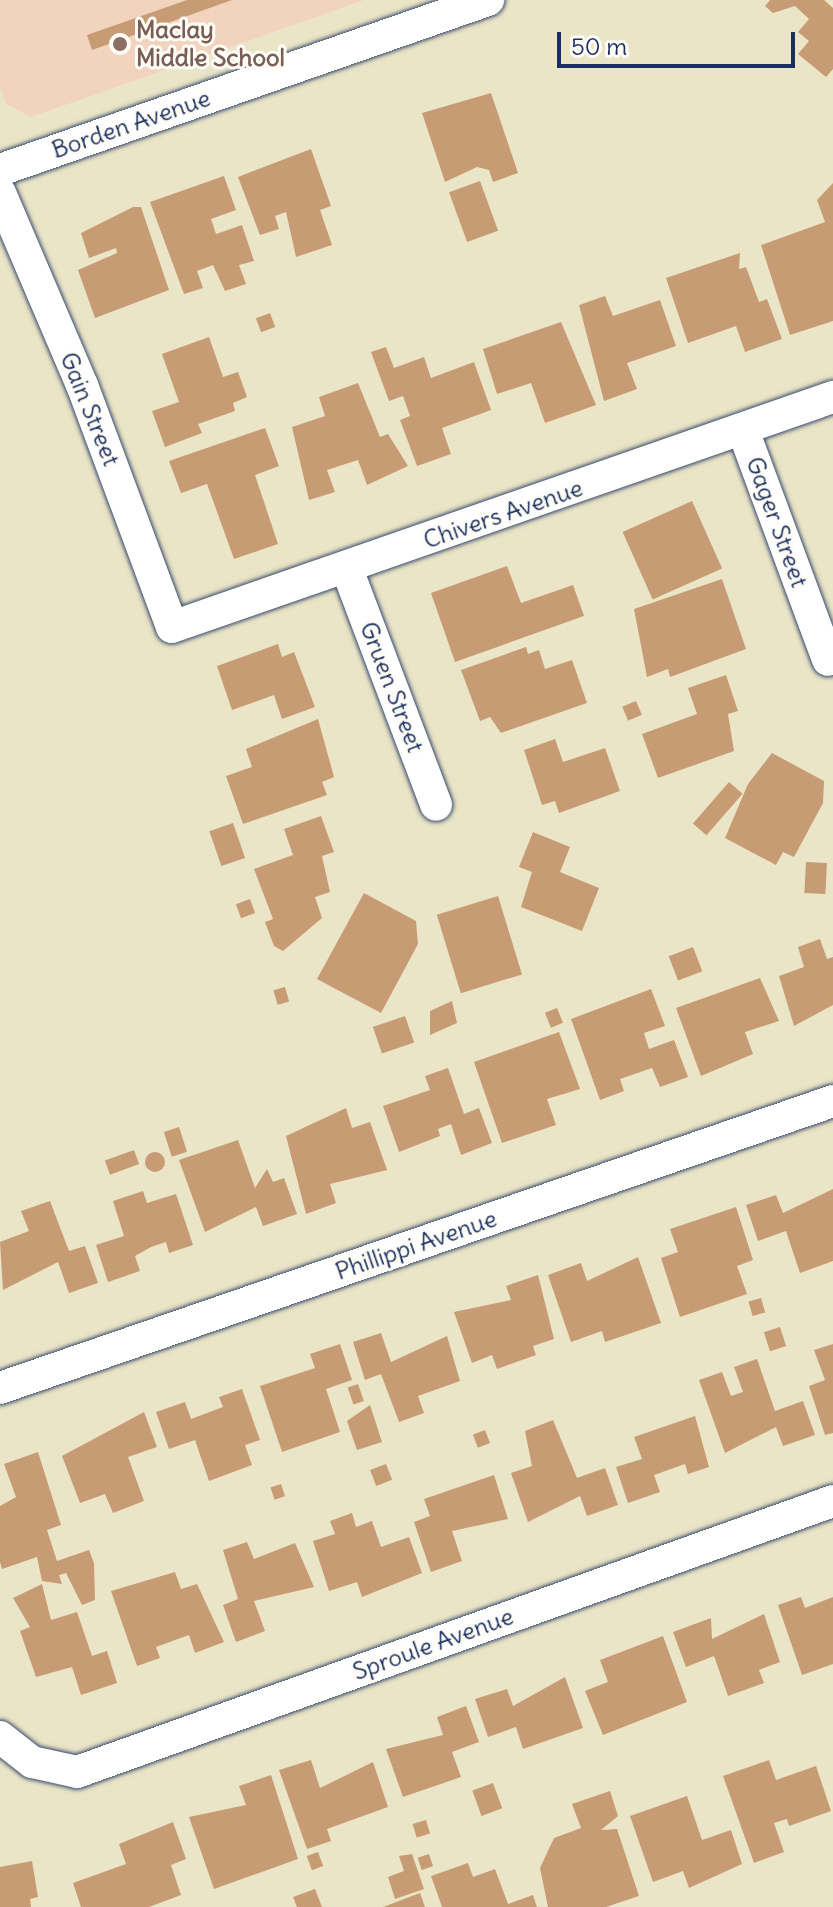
<!DOCTYPE html>
<html>
<head>
<meta charset="utf-8">
<style>
  body { margin:0 }
  #map { position:relative; width:833px; height:1907px; overflow:hidden; background:#eae5c6; font-family:Delius,sans-serif }
  div>[style] { position:absolute }
  .built>* { inset:0; background:#f2d4be }
  .building>* { inset:0; background:#c79c75; transform-origin:0 0 }
  .round { border-radius:50% }
  .roads { filter:drop-shadow(0 0 2px #3a4a6e) drop-shadow(0 0 2px #3a4a6e) }
  .minor>* { height:32px; margin:-16px; padding:0 16px; transform-origin:16px; border-radius:16px; background:#fff }
  .dots>* { width:22px; height:22px; translate:-50% -50%; box-sizing:border-box; border:4px solid #fdfcf7; border-radius:50% }
  span { translate:-50% -50%; white-space:nowrap; text-align:center; line-height:1.15; -webkit-text-stroke:6px #fdfcf7; paint-order:stroke }
  .education-label { font-size:24px; color:#785e54; font-weight:700 }
  .left { translate:0 -50%; text-align:left }
  .street-label { font-size:24px; color:#1b2f5e }
  .scale { position:absolute; left:557px; top:32px; width:238px; height:36px; box-sizing:border-box; border:4px solid #1b2f5e; border-top:0; padding-left:10px; font-size:24px; line-height:28px; white-space:nowrap; color:#1b2f5e; -webkit-text-stroke:6px #fdfcf7; paint-order:stroke }
</style>
</head>
<body>
<div id="map">
  <div class="built">
    <div style="clip-path:polygon(0 0,364px 0,31px 117px,6px 104px,0 88px)"></div>
  </div>
  <div class="building">
    <div style="clip-path:polygon(187px 0,232px 0,92px 50px,87px 35px)"></div>
    <div style="clip-path:polygon(770px 0,824px 0,833px 8px,833px 69px,826px 77px,798px 54px,809px 41px,798px 32px,809px 19px,795px 6px,773px 13px,765px 6px)"></div>
    <div style="clip-path:polygon(491px 93px,518px 173px,493px 182px,489px 170px,477px 167px,445px 182px,422px 113px)"></div>
    <div style="clip-path:polygon(311px 149px,331px 206px,320px 210px,332px 245px,296px 257px,286px 212px,275px 216px,279px 229px,260px 235px,238px 177px)"></div>
    <div style="clip-path:polygon(224px 176px,236px 210px,211px 219px,216px 234px,242px 225px,254px 261px,239px 265px,246px 284px,225px 291px,213px 265px,197px 271px,203px 288px,184px 294px,150px 202px)"></div>
    <div style="left:480px;top:181px;width:53px;height:33px;rotate:70deg"></div>
    <div style="clip-path:polygon(833px 183px,833px 321px,790px 335px,761px 245px,825px 222px,817px 200px)"></div>
    <div style="clip-path:polygon(133px 207px,141px 207px,169px 290px,95px 318px,78px 270px,117px 253px,116px 248px,89px 258px,81px 233px)"></div>
    <div style="clip-path:polygon(740px 253px,739px 269px,746px 267px,759px 302px,767px 299px,782px 339px,745px 352px,736px 326px,688px 343px,666px 278px)"></div>
    <div style="clip-path:polygon(605px 296px,613px 316px,660px 300px,676px 346px,627px 363px,637px 389px,604px 401px,579px 305px)"></div>
    <div style="left:270px;top:313px;width:15px;height:15px;rotate:70deg"></div>
    <div style="clip-path:polygon(561px 322px,596px 405px,545px 423px,531px 383px,497px 394px,483px 349px)"></div>
    <div style="clip-path:polygon(209px 337px,223px 377px,238px 372px,247px 397px,233px 403px,235px 411px,198px 424px,202px 433px,165px 447px,152px 411px,179px 402px,162px 354px)"></div>
    <div style="clip-path:polygon(386px 347px,394px 368px,424px 357px,431px 378px,474px 362px,491px 410px,442px 428px,451px 454px,417px 466px,400px 420px,410px 416px,403px 396px,389px 401px,371px 352px)"></div>
    <div style="clip-path:polygon(358px 383px,380px 437px,388px 434px,408px 466px,367px 485px,358px 460px,327px 470px,335px 492px,309px 500px,292px 427px,325px 416px,319px 397px)"></div>
    <div style="clip-path:polygon(265px 428px,279px 466px,255px 475px,278px 544px,234px 559px,207px 484px,181px 493px,169px 461px)"></div>
    <div style="left:692px;top:501px;width:74px;height:76px;rotate:66deg"></div>
    <div style="clip-path:polygon(507px 566px,521px 603px,573px 585px,584px 616px,455px 662px,431px 593px)"></div>
    <div style="clip-path:polygon(722px 579px,746px 649px,670px 677px,668px 669px,647px 677px,634px 609px)"></div>
    <div style="clip-path:polygon(278px 644px,282px 657px,294px 652px,315px 707px,282px 719px,274px 695px,232px 710px,217px 666px)"></div>
    <div style="clip-path:polygon(526px 647px,528px 654px,539px 650px,545px 669px,572px 660px,587px 703px,501px 733px,490px 717px,480px 721px,461px 670px)"></div>
    <div style="clip-path:polygon(726px 675px,738px 711px,728px 714px,734px 751px,658px 778px,642px 734px,697px 714px,688px 688px)"></div>
    <div style="left:636px;top:701px;width:15px;height:15px;rotate:67deg"></div>
    <div style="clip-path:polygon(318px 719px,334px 777px,322px 782px,327px 795px,243px 824px,226px 776px,252px 767px,246px 749px)"></div>
    <div style="clip-path:polygon(555px 739px,563px 762px,605px 748px,620px 791px,559px 813px,555px 801px,542px 805px,524px 750px)"></div>
    <div style="clip-path:polygon(772px 753px,824px 781px,823px 803px,794px 857px,783px 852px,776px 865px,725px 838px,748px 784px)"></div>
    <div style="left:729px;top:782px;width:18px;height:55px;rotate:41deg"></div>
    <div style="clip-path:polygon(321px 816px,334px 852px,322px 856px,330px 892px,315px 897px,322px 918px,283px 951px,274px 946px,265px 922px,273px 919px,254px 869px,293px 855px,284px 829px)"></div>
    <div style="left:233px;top:823px;width:37px;height:25px;rotate:71deg"></div>
    <div style="clip-path:polygon(533px 832px,570px 847px,560px 872px,599px 888px,582px 931px,521px 907px,532px 872px,519px 867px)"></div>
    <div style="left:806px;top:862px;width:21px;height:31px;rotate:3deg"></div>
    <div style="clip-path:polygon(364px 893px,416px 921px,418px 944px,381px 1013px,317px 979px)"></div>
    <div style="left:498px;top:896px;width:82px;height:64px;rotate:73deg"></div>
    <div style="left:250px;top:899px;width:15px;height:15px;rotate:70deg"></div>
    <div style="clip-path:polygon(820px 939px,827px 959px,833px 957px,833px 1005px,794px 1026px,779px 976px,804px 967px,798px 947px)"></div>
    <div style="left:693px;top:947px;width:26px;height:26px;rotate:69deg"></div>
    <div style="clip-path:polygon(760px 978px,779px 1021px,745px 1032px,753px 1054px,701px 1076px,676px 1008px)"></div>
    <div style="left:285px;top:987px;width:15px;height:12px;rotate:74deg"></div>
    <div style="clip-path:polygon(651px 989px,665px 1026px,644px 1033px,649px 1049px,674px 1040px,688px 1077px,660px 1087px,652px 1068px,620px 1079px,624px 1091px,600px 1100px,571px 1019px)"></div>
    <div style="clip-path:polygon(452px 1001px,457px 1023px,430px 1035px,430px 1011px)"></div>
    <div style="left:557px;top:1008px;width:16px;height:13px;rotate:68deg"></div>
    <div style="left:405px;top:1016px;width:28px;height:34px;rotate:71deg"></div>
    <div style="clip-path:polygon(559px 1032px,580px 1089px,547px 1099px,556px 1125px,502px 1143px,474px 1062px)"></div>
    <div style="clip-path:polygon(448px 1068px,464px 1114px,479px 1108px,492px 1143px,461px 1155px,451px 1124px,438px 1129px,440px 1136px,399px 1152px,383px 1106px,430px 1090px,425px 1076px)"></div>
    <div style="clip-path:polygon(346px 1108px,352px 1128px,370px 1122px,387px 1170px,330px 1184px,336px 1203px,306px 1214px,286px 1136px)"></div>
    <div style="left:179px;top:1127px;width:26px;height:16px;rotate:72deg"></div>
    <div style="clip-path:polygon(238px 1140px,255px 1188px,267px 1169px,273px 1182px,284px 1178px,297px 1214px,263px 1226px,256px 1207px,205px 1232px,179px 1160px)"></div>
    <div style="left:134px;top:1150px;width:15px;height:31px;rotate:70deg"></div>
    <div class="round" style="left:145px;top:1152px;width:20px;height:20px"></div>
    <div style="clip-path:polygon(833px 1189px,833px 1261px,800px 1273px,786px 1231px,758px 1241px,746px 1205px,776px 1195px,783px 1213px)"></div>
    <div style="clip-path:polygon(143px 1191px,147px 1203px,176px 1194px,193px 1245px,169px 1253px,166px 1242px,151px 1247px,135px 1256px,140px 1271px,108px 1282px,96px 1245px,124px 1236px,113px 1201px)"></div>
    <div style="clip-path:polygon(50px 1201px,69px 1251px,85px 1246px,98px 1283px,69px 1293px,58px 1262px,3px 1290px,0 1242px,29px 1231px,21px 1211px)"></div>
    <div style="clip-path:polygon(736px 1207px,753px 1260px,737px 1266px,747px 1294px,680px 1317px,661px 1258px,678px 1252px,670px 1229px)"></div>
    <div style="clip-path:polygon(638px 1257px,661px 1323px,605px 1342px,602px 1331px,571px 1342px,548px 1275px,581px 1263px,587px 1281px)"></div>
    <div style="clip-path:polygon(538px 1275px,554px 1339px,533px 1346px,536px 1355px,497px 1369px,492px 1355px,472px 1363px,454px 1312px,511px 1300px,506px 1286px)"></div>
    <div style="left:761px;top:1298px;width:15px;height:13px;rotate:74deg"></div>
    <div style="left:780px;top:1327px;width:20px;height:17px;rotate:72deg"></div>
    <div style="clip-path:polygon(381px 1333px,391px 1362px,447px 1336px,460px 1381px,418px 1396px,424px 1413px,399px 1422px,381px 1374px,365px 1380px,353px 1342px)"></div>
    <div style="clip-path:polygon(340px 1344px,352px 1380px,326px 1389px,340px 1432px,282px 1452px,260px 1386px,315px 1368px,310px 1354px)"></div>
    <div style="clip-path:polygon(833px 1344px,833px 1433px,825px 1435px,809px 1386px,825px 1380px,814px 1350px)"></div>
    <div style="clip-path:polygon(757px 1359px,775px 1411px,803px 1401px,815px 1435px,783px 1446px,776px 1427px,725px 1453px,699px 1380px,722px 1372px,731px 1396px,743px 1392px,734px 1367px)"></div>
    <div style="left:358px;top:1384px;width:18px;height:11px;rotate:71deg"></div>
    <div style="clip-path:polygon(242px 1389px,260px 1440px,245px 1445px,252px 1465px,209px 1481px,195px 1440px,169px 1449px,156px 1412px,185px 1402px,191px 1419px,223px 1407px,219px 1397px)"></div>
    <div style="clip-path:polygon(370px 1405px,382px 1442px,357px 1450px,347px 1421px)"></div>
    <div style="clip-path:polygon(144px 1412px,157px 1447px,128px 1457px,144px 1501px,113px 1513px,105px 1494px,80px 1503px,62px 1456px)"></div>
    <div style="clip-path:polygon(695px 1416px,709px 1467px,688px 1474px,685px 1464px,654px 1475px,660px 1492px,628px 1503px,616px 1467px,642px 1459px,634px 1437px)"></div>
    <div style="clip-path:polygon(553px 1420px,577px 1478px,605px 1468px,618px 1505px,587px 1516px,580px 1496px,528px 1522px,511px 1473px,532px 1466px,525px 1431px)"></div>
    <div style="left:485px;top:1430px;width:14px;height:13px;rotate:69deg"></div>
    <div style="clip-path:polygon(38px 1452px,61px 1525px,47px 1530px,57px 1561px,89px 1550px,94px 1563px,95px 1600px,82px 1605px,66px 1573px,59px 1575px,62px 1584px,42px 1581px,37px 1557px,2px 1569px,0 1562px,0 1506px,16px 1497px,4px 1464px)"></div>
    <div style="left:386px;top:1464px;width:17px;height:17px;rotate:69deg"></div>
    <div style="clip-path:polygon(494px 1475px,508px 1519px,452px 1531px,462px 1561px,431px 1572px,414px 1522px,430px 1516px,424px 1499px)"></div>
    <div style="left:281px;top:1484px;width:13px;height:11px;rotate:72deg"></div>
    <div style="clip-path:polygon(352px 1513px,356px 1527px,372px 1521px,381px 1547px,409px 1537px,422px 1573px,362px 1597px,357px 1582px,329px 1591px,313px 1541px,335px 1534px,330px 1521px)"></div>
    <div style="clip-path:polygon(247px 1542px,254px 1559px,295px 1543px,314px 1587px,254px 1601px,265px 1631px,236px 1642px,223px 1605px,238px 1599px,223px 1550px)"></div>
    <div style="clip-path:polygon(175px 1572px,181px 1589px,197px 1584px,224px 1642px,195px 1653px,189px 1635px,156px 1647px,160px 1658px,137px 1666px,111px 1591px)"></div>
    <div style="clip-path:polygon(42px 1584px,51px 1620px,77px 1612px,92px 1656px,107px 1651px,117px 1683px,81px 1695px,72px 1667px,36px 1677px,20px 1631px,30px 1627px,13px 1598px)"></div>
    <div style="clip-path:polygon(801px 1597px,805px 1608px,833px 1597px,833px 1664px,802px 1675px,778px 1605px)"></div>
    <div style="clip-path:polygon(764px 1614px,780px 1662px,759px 1670px,764px 1683px,728px 1696px,714px 1656px,686px 1667px,673px 1632px,711px 1618px,712px 1639px)"></div>
    <div style="clip-path:polygon(663px 1636px,687px 1702px,603px 1735px,585px 1691px,608px 1682px,600px 1660px)"></div>
    <div style="clip-path:polygon(565px 1677px,583px 1728px,523px 1749px,516px 1727px,488px 1737px,475px 1699px,507px 1689px,513px 1706px)"></div>
    <div style="clip-path:polygon(466px 1706px,479px 1742px,452px 1752px,461px 1777px,403px 1797px,386px 1749px,443px 1735px,437px 1717px)"></div>
    <div style="clip-path:polygon(311px 1760px,320px 1788px,373px 1762px,388px 1807px,327px 1829px,331px 1841px,307px 1849px,279px 1770px)"></div>
    <div style="clip-path:polygon(769px 1760px,776px 1780px,816px 1766px,831px 1811px,789px 1826px,787px 1819px,774px 1823px,784px 1852px,754px 1863px,723px 1776px)"></div>
    <div style="clip-path:polygon(271px 1775px,298px 1859px,214px 1889px,189px 1817px,246px 1805px,239px 1786px)"></div>
    <div style="left:493px;top:1783px;width:27px;height:22px;rotate:70deg"></div>
    <div style="clip-path:polygon(610px 1791px,618px 1816px,601px 1830px,617px 1829px,639px 1896px,606px 1907px,548px 1907px,540px 1868px,554px 1838px,581px 1828px,572px 1804px)"></div>
    <div style="clip-path:polygon(687px 1796px,702px 1840px,731px 1830px,742px 1864px,689px 1888px,683px 1871px,653px 1882px,630px 1816px)"></div>
    <div style="left:426px;top:1820px;width:14px;height:14px;rotate:73deg"></div>
    <div style="clip-path:polygon(173px 1822px,186px 1859px,171px 1865px,181px 1895px,149px 1907px,81px 1907px,73px 1883px,126px 1864px,119px 1844px)"></div>
    <div style="left:318px;top:1852px;width:15px;height:12px;rotate:70deg"></div>
    <div style="clip-path:polygon(412px 1854px,424px 1889px,395px 1899px,388px 1877px,404px 1871px,399px 1856px)"></div>
    <div style="left:429px;top:1854px;width:13px;height:12px;rotate:72deg"></div>
    <div style="clip-path:polygon(32px 1861px,38px 1897px,30px 1899px,31px 1907px,0 1907px,0 1867px)"></div>
    <div style="clip-path:polygon(468px 1863px,473px 1877px,495px 1869px,508px 1904px,533px 1895px,537px 1907px,442px 1907px,431px 1876px)"></div>
    <div style="clip-path:polygon(315px 1889px,322px 1907px,297px 1907px,293px 1897px)"></div>
    <div style="clip-path:polygon(420px 1893px,425px 1907px,383px 1907px)"></div>
  </div>
  <div class="roads">
    <div class="minor">
      <div style="left:0;top:170px;width:517px;rotate:-19.21deg"></div>
      <div style="left:0;top:193px;width:209px;rotate:66.9deg"></div>
      <div style="left:82px;top:385px;width:258px;rotate:69.6deg"></div>
      <div style="left:172px;top:627px;width:700px;rotate:-19.19deg"></div>
      <div style="left:743px;top:430px;width:245px;rotate:69.7deg"></div>
      <div style="left:347px;top:569px;width:252px;rotate:69.3deg"></div>
      <div style="left:0;top:1388px;width:881px;rotate:-19.01deg"></div>
      <div style="left:0;top:1737px;width:41px;rotate:38deg"></div>
      <div style="left:32px;top:1762px;width:46px;rotate:12.5deg"></div>
      <div style="left:77px;top:1772px;width:803px;rotate:-19.72deg"></div>
    </div>
  </div>
  <div class="dots">
    <div style="left:120px;top:44px;background:#8d6e63"></div>
  </div>
  <div class="education-label">
    <span class="left" style="left:136px;top:44px">Maclay<br>Middle School</span>
  </div>
  <div class="street-label">
    <span style="left:131px;top:124px;rotate:-19deg">Borden Avenue</span>
    <span style="left:90px;top:409px;rotate:68deg">Gain Street</span>
    <span style="left:503px;top:514px;rotate:-19deg">Chivers Avenue</span>
    <span style="left:777px;top:522px;rotate:70deg">Gager Street</span>
    <span style="left:392px;top:687px;rotate:69deg">Gruen Street</span>
    <span style="left:416px;top:1245px;rotate:-19deg">Phillippi Avenue</span>
    <span style="left:433px;top:1644px;rotate:-20deg">Sproule Avenue</span>
  </div>
  <div class="scale">50 m</div>
</div>
</body>
</html>
